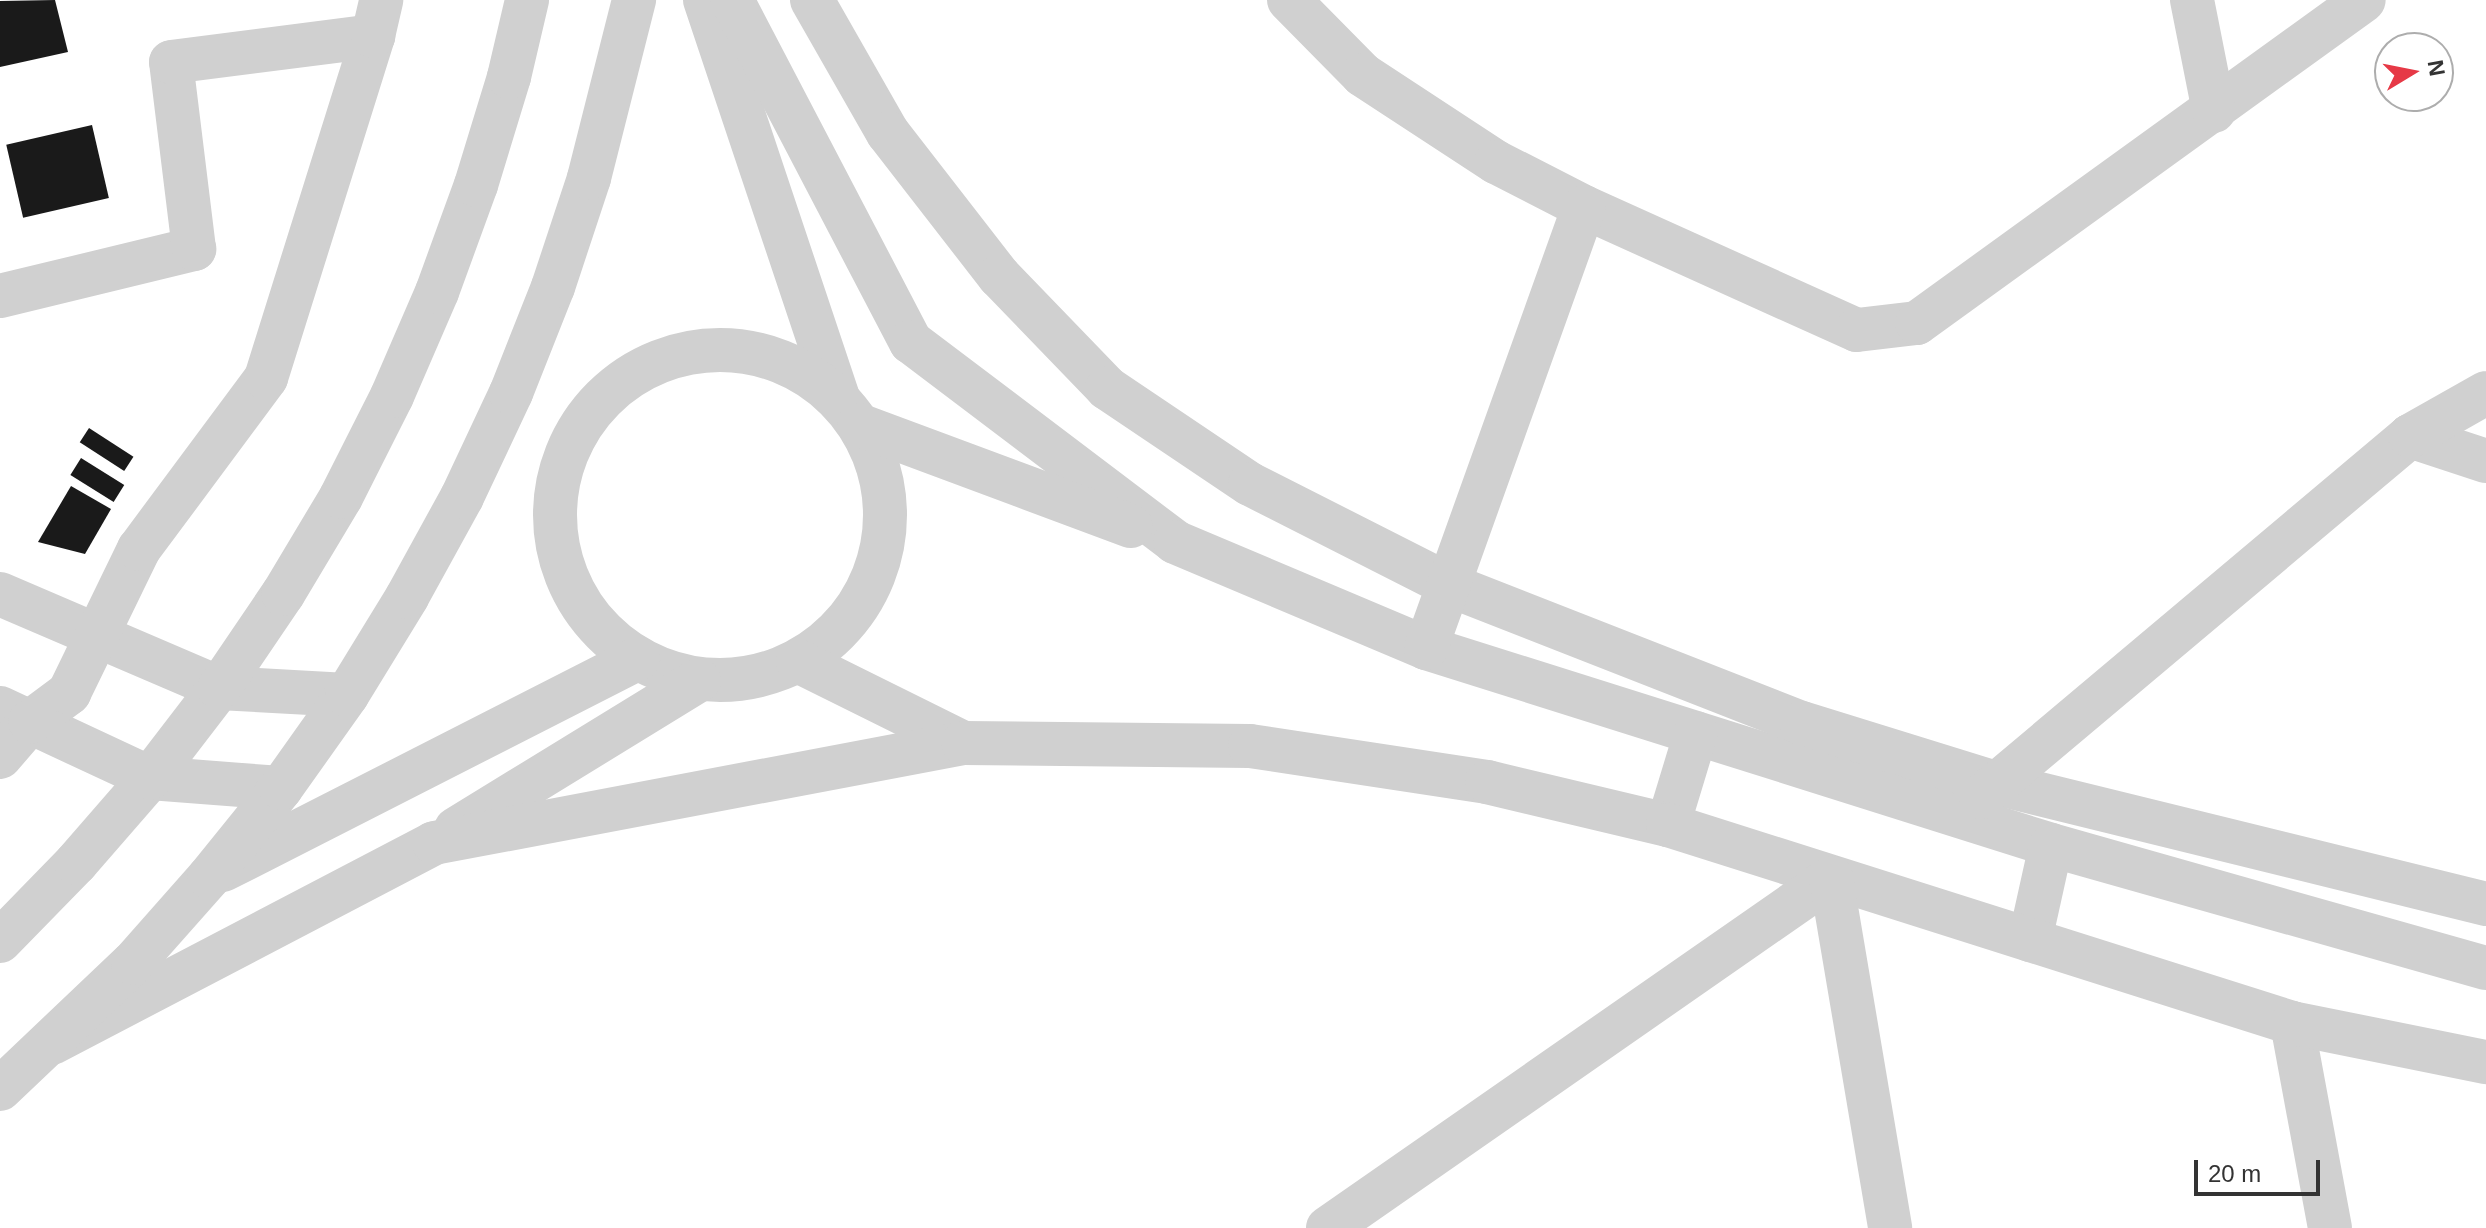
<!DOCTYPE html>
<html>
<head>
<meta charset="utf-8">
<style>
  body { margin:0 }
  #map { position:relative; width:2486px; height:1228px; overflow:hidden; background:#fff; font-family:Arial,sans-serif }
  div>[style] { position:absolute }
  .building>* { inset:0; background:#1a1a1a; transform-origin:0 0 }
  .minor>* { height:44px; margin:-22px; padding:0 22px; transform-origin:22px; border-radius:22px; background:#d0d0d0 }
  .minor>.ring { margin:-22px; padding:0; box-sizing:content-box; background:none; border:44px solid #d0d0d0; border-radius:50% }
  span { translate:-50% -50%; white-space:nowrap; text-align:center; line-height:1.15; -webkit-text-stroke:8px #fff; paint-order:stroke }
  .north { position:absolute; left:2374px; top:32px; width:80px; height:80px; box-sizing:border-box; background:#fff; border:2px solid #adadad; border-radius:50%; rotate:80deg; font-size:22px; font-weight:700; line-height:32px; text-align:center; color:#333 }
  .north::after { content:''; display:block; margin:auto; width:28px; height:36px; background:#e63946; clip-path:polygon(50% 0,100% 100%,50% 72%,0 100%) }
  .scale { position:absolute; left:2194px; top:1160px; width:126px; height:36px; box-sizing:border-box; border:4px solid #333; border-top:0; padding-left:10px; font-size:24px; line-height:28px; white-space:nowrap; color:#333; -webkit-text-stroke:6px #fff; paint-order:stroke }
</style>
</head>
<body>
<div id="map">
  <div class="building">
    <div style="clip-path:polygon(55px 0,68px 52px,0 67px,0 1px)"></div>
    <div style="left:92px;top:125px;width:75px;height:88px;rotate:77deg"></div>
    <div style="left:89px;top:428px;width:53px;height:17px;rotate:33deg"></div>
    <div style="left:81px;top:458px;width:51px;height:20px;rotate:32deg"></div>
    <div style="clip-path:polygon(71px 486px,111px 509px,85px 554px,38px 542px)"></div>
  </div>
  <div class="minor">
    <div style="left:705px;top:0;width:422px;rotate:71.5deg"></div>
    <div style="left:732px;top:0;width:386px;rotate:62.4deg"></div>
    <div style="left:911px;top:342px;width:331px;rotate:37.1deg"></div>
    <div style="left:1175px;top:542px;width:272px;rotate:22.9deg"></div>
    <div style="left:1426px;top:648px;width:655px;rotate:17.49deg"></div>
    <div style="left:2051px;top:845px;width:452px;rotate:15.8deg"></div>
    <div style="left:812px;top:0;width:153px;rotate:60.3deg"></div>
    <div style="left:888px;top:133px;width:181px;rotate:52.2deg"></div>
    <div style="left:999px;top:276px;width:156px;rotate:46deg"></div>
    <div style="left:1107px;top:388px;width:172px;rotate:33.9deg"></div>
    <div style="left:1250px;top:484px;width:223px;rotate:26.9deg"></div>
    <div style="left:1449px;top:585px;width:379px;rotate:21.4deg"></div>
    <div style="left:1802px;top:723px;width:206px;rotate:17.2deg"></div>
    <div style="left:1999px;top:784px;width:502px;rotate:13.84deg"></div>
    <div style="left:1289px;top:0;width:105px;rotate:45.4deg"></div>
    <div style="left:1363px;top:75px;width:159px;rotate:33.2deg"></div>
    <div style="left:1496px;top:162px;width:99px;rotate:27.1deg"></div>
    <div style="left:1584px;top:207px;width:299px;rotate:24.3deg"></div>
    <div style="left:1857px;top:330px;width:60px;rotate:-6.7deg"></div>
    <div style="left:1917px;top:323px;width:551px;rotate:-35.85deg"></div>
    <div style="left:2192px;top:0;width:113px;rotate:78.8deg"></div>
    <div style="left:0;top:296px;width:200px;rotate:-13.6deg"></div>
    <div style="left:194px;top:249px;width:188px;rotate:-97deg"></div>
    <div style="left:171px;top:62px;width:204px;rotate:-7.3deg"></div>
    <div class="ring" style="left:555px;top:350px;width:286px;height:286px"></div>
    <div style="left:859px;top:425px;width:290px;rotate:20.4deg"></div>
    <div style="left:2410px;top:436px;width:80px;rotate:18.2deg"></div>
    <div style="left:0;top:594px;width:238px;rotate:23.2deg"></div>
    <div style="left:219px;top:688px;width:128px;rotate:3.1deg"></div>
    <div style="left:1426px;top:648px;width:468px;rotate:-70.3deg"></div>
    <div style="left:798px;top:661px;width:184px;rotate:26.4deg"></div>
    <div style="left:0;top:708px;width:166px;rotate:25deg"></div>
    <div style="left:150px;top:778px;width:131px;rotate:4.4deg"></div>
    <div style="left:0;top:757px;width:46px;rotate:-49.4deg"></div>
    <div style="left:30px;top:722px;width:49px;rotate:-36.6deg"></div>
    <div style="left:69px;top:693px;width:160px;rotate:-64.1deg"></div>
    <div style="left:139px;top:549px;width:213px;rotate:-53.4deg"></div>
    <div style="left:266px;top:378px;width:358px;rotate:-72.6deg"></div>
    <div style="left:373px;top:36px;width:37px;rotate:-77deg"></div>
    <div style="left:1981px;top:797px;width:561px;rotate:-40.08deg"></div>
    <div style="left:2410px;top:436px;width:87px;rotate:-29.5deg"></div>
    <div style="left:1668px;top:825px;width:96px;rotate:-73.1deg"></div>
    <div style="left:456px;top:829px;width:285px;rotate:-31.5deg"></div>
    <div style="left:223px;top:870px;width:466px;rotate:-27deg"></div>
    <div style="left:2030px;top:940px;width:97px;rotate:-77.5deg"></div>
    <div style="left:0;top:941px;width:109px;rotate:-45.7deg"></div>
    <div style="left:76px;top:863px;width:113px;rotate:-49deg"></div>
    <div style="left:150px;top:778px;width:113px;rotate:-52.5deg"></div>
    <div style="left:219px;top:688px;width:114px;rotate:-55.8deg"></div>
    <div style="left:283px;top:594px;width:113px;rotate:-59.1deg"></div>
    <div style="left:341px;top:497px;width:113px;rotate:-63.2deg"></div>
    <div style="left:392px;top:396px;width:113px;rotate:-66.6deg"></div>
    <div style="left:437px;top:292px;width:114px;rotate:-70deg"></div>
    <div style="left:476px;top:185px;width:113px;rotate:-73deg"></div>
    <div style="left:509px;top:77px;width:79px;rotate:-76.8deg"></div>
    <div style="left:2292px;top:1023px;width:208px;rotate:79.5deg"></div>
    <div style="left:52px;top:1043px;width:431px;rotate:-27.6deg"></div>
    <div style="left:434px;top:843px;width:538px;rotate:-10.7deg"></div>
    <div style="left:963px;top:743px;width:287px;rotate:0.6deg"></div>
    <div style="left:1250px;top:746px;width:240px;rotate:8.6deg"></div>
    <div style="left:1487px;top:782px;width:186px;rotate:13.4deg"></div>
    <div style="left:1668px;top:825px;width:655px;rotate:17.6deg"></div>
    <div style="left:2292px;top:1023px;width:198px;rotate:11.4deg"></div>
    <div style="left:0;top:1089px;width:183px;rotate:-43.5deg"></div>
    <div style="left:133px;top:963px;width:115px;rotate:-48.5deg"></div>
    <div style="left:209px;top:877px;width:114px;rotate:-51deg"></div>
    <div style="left:281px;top:788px;width:114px;rotate:-54.6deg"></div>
    <div style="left:347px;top:695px;width:115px;rotate:-58.5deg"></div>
    <div style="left:407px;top:597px;width:114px;rotate:-61.2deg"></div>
    <div style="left:462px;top:497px;width:115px;rotate:-64.8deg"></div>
    <div style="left:511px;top:393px;width:114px;rotate:-68.4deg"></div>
    <div style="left:553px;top:287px;width:115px;rotate:-71.7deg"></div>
    <div style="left:589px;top:178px;width:184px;rotate:-75.8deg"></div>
    <div style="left:1328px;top:1228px;width:613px;rotate:-34.83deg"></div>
    <div style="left:1831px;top:878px;width:355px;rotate:80.4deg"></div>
  </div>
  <div class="north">N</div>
  <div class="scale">20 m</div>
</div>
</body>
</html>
